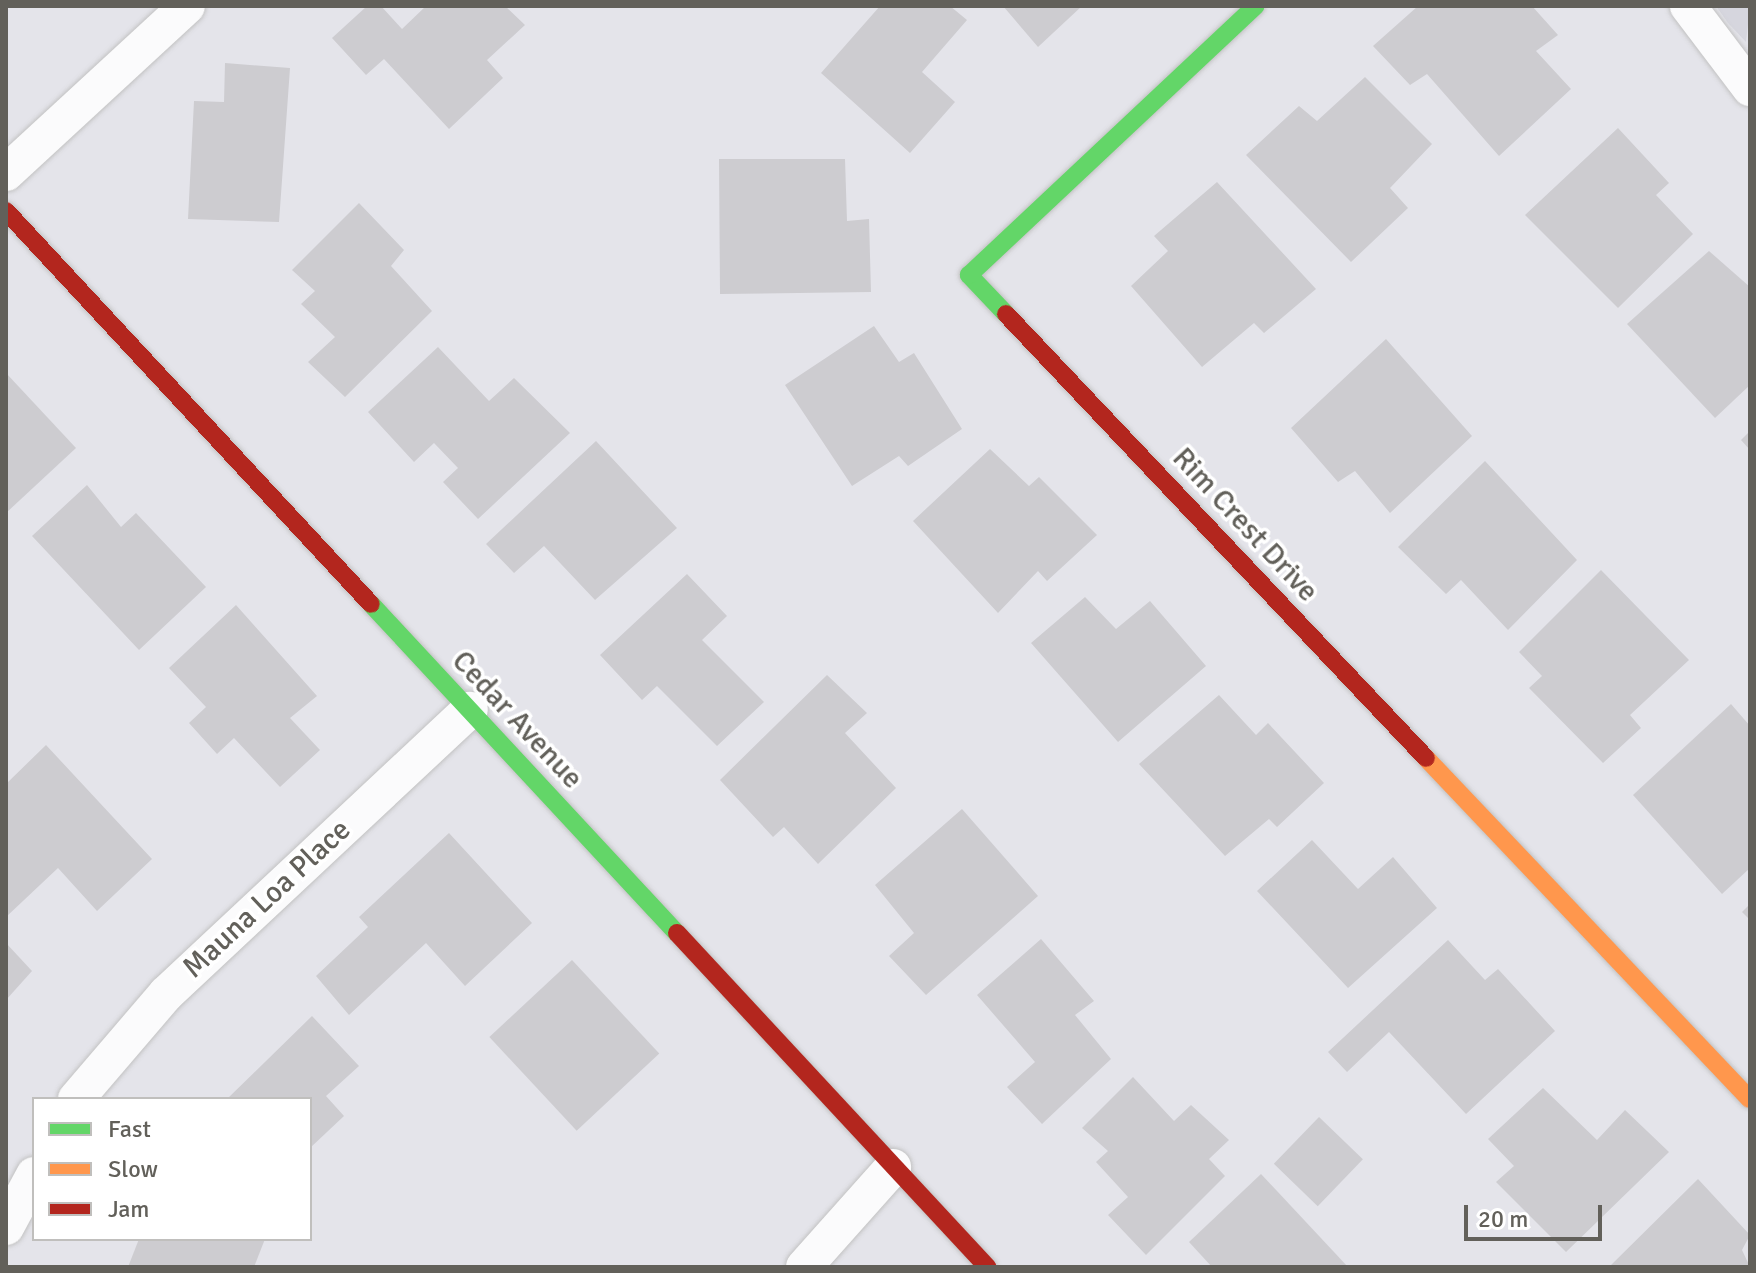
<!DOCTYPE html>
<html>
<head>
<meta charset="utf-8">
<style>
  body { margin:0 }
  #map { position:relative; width:1756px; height:1273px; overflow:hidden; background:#e4e4ea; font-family:Signika,sans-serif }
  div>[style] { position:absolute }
  .education>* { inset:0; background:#d6d6de }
  .building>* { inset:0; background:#cdccd0; transform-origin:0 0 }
  .roads { filter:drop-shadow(0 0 2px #c2c2c2) drop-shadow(0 0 2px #c2c2c2) }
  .street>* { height:36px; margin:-18px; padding:0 18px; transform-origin:18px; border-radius:18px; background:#fbfbfc }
  .fast>* { height:18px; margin:-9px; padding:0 9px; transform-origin:9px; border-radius:9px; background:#63d668 }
  .slow>* { height:18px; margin:-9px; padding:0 9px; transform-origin:9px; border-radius:9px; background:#ff974d }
  .jam>* { height:18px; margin:-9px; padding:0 9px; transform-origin:9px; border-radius:9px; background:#b3261e }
  span { translate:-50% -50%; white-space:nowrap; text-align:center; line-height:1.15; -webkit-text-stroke:7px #fff; paint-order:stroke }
  .street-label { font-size:30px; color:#62605a }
  .frame { position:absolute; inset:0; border:8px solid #62605a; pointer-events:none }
  .legend { position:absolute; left:32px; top:1097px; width:280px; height:144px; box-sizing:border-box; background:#fff; border:2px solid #c0bfbd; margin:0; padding:10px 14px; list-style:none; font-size:24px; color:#62605a }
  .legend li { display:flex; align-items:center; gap:16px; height:40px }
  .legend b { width:40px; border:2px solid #c0bfbd }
  .scale { position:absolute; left:1464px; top:1205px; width:138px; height:36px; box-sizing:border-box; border:4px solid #62605a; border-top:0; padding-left:10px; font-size:24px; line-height:28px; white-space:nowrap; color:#62605a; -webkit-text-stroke:6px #fff; paint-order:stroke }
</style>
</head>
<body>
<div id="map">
  <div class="education">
    <div style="clip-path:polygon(1716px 6px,1750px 6px,1746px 42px,1728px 23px)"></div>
  </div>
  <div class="building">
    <div style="clip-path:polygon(367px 6px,381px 6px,402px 29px,426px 6px,505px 6px,525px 25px,487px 60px,503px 78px,449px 129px,384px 59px,366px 75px,332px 38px)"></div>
    <div style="clip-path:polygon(880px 6px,950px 6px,967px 20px,922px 72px,955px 102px,910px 153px,821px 73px)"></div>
    <div style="clip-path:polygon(1003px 6px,1082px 6px,1038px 47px)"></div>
    <div style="clip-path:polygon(1418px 6px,1532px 6px,1558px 35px,1536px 51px,1571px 89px,1499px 156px,1427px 74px,1410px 85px,1373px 46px)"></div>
    <div style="clip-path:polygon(225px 63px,290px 68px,279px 222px,188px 219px,194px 101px,224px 102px)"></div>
    <div style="clip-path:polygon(1365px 77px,1432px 144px,1390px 188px,1408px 208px,1351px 262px,1246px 155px,1299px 106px,1317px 121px)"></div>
    <div style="clip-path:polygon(1618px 128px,1669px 183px,1656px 195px,1693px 234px,1618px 308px,1525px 215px)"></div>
    <div style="clip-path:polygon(719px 159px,845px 159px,847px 221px,869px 219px,871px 292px,720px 294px)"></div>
    <div style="clip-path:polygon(1217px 182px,1316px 289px,1264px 333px,1254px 323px,1202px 367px,1131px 286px,1168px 251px,1154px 236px)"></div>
    <div style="clip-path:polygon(359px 203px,404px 250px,391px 266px,432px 311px,345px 397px,308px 362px,335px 337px,301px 304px,315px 291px,292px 270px)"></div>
    <div style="clip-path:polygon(1709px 251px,1750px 287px,1750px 385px,1715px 418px,1627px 324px)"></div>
    <div style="clip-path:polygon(874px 326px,899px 362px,914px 353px,962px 429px,908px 466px,899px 456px,852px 486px,785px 385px)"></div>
    <div style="clip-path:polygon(1386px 339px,1472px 436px,1390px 513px,1355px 471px,1338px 482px,1291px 428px)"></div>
    <div style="clip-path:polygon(438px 347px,489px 401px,514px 378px,570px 433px,478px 519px,443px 482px,458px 468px,434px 443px,414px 462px,368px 412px)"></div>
    <div style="clip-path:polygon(6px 373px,76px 448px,6px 513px)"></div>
    <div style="clip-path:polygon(1750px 431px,1750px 450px,1741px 440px)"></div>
    <div style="clip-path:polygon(596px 441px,677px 528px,595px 600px,544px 546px,514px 573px,486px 544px)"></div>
    <div style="clip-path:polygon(990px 449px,1029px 486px,1039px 477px,1097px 535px,1047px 581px,1038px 571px,998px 613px,913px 521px)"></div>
    <div style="clip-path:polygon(1485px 461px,1577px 560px,1508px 630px,1461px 580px,1446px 594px,1398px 547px)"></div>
    <div style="clip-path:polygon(87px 485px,121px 527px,136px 513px,206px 587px,139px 650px,32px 536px)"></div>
    <div style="clip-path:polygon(1601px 570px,1689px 660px,1630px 715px,1641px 728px,1603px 763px,1529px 688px,1542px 676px,1519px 652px)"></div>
    <div style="clip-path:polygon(687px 574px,727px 616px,702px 640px,764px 702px,717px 746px,657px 686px,642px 700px,600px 655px)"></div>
    <div style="clip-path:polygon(1085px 597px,1116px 629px,1150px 601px,1206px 666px,1118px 742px,1031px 643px)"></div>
    <div style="clip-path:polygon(236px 605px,317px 696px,290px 718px,320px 750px,280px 787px,234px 738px,217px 754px,189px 723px,206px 707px,169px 668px)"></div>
    <div style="clip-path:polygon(827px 675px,867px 713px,845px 733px,896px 788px,818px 864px,784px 827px,773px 837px,720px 780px)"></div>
    <div style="clip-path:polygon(1219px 695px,1256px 735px,1268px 723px,1324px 783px,1277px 827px,1269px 819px,1225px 856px,1139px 764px)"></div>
    <div style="clip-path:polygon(1731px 704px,1750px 726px,1750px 868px,1722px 894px,1633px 795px)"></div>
    <div style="clip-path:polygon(46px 745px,152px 859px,97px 911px,58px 868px,6px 917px,6px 784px)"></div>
    <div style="clip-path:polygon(962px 809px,1038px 896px,926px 995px,889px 956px,914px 933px,875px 885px)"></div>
    <div style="clip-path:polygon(449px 833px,532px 923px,465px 986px,426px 943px,349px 1015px,316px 976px,368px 927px,359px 917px)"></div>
    <div style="clip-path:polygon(1312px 840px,1358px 889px,1393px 857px,1437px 908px,1348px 988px,1257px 891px)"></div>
    <div style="clip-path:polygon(1750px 904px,1750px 920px,1742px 912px)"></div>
    <div style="clip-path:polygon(1041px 939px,1094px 1001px,1075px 1015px,1111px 1059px,1042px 1124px,1007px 1087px,1035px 1062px,977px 995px)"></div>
    <div style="clip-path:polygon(1448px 940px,1485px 980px,1498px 969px,1555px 1031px,1466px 1114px,1389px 1032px,1347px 1072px,1328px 1052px)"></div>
    <div style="clip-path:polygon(6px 943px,32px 971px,6px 1000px)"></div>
    <div style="left:572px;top:960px;width:128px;height:113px;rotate:47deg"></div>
    <div style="clip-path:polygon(312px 1016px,359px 1066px,326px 1096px,344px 1116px,310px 1148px,310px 1099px,227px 1099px)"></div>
    <div style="clip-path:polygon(1133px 1077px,1174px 1121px,1191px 1105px,1229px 1140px,1209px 1159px,1225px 1176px,1146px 1255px,1108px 1215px,1128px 1197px,1096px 1162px,1108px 1151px,1082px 1128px)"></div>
    <div style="clip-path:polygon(1543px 1088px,1597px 1140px,1625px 1110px,1669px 1152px,1566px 1252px,1496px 1182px,1514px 1166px,1488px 1139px)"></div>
    <div style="left:1319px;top:1117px;width:61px;height:65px;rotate:44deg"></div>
    <div style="clip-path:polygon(1261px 1174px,1348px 1267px,1212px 1267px,1189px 1242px)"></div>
    <div style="clip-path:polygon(1698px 1179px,1750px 1235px,1742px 1250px,1750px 1267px,1609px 1267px)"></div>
    <div style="clip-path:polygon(139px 1239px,265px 1239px,254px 1267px,128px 1267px)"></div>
  </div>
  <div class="roads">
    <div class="street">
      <div style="left:1688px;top:6px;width:103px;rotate:52.9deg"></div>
      <div style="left:6px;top:173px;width:246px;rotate:-42.7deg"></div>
      <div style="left:76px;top:1099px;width:138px;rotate:-49.4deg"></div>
      <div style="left:166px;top:994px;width:416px;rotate:-43.1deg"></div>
      <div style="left:6px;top:1227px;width:59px;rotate:-61.7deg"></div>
      <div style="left:804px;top:1267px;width:134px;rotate:-48.3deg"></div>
    </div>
    <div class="fast">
      <div style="left:1006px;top:314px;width:54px;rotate:-133.5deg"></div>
      <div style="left:969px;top:275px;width:393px;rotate:-43.2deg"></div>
      <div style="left:371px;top:604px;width:449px;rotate:47.1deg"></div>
    </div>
    <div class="slow">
      <div style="left:1426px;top:758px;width:470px;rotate:46.5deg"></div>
    </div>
    <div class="jam">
      <div style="left:6px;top:211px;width:536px;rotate:47.12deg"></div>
      <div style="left:1006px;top:314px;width:611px;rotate:46.59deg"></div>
      <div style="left:677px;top:933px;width:456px;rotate:47.1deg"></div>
    </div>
  </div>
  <div class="street-label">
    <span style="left:1245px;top:525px;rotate:47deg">Rim Crest Drive</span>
    <span style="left:517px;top:720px;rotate:47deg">Cedar Avenue</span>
    <span style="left:267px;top:899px;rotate:-43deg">Mauna Loa Place</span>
  </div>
  <div class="frame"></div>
  <ul class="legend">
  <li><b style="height:10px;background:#63d668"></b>Fast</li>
  <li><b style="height:10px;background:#ff974d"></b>Slow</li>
  <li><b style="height:10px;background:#b3261e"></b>Jam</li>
  </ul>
  <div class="scale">20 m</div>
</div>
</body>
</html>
